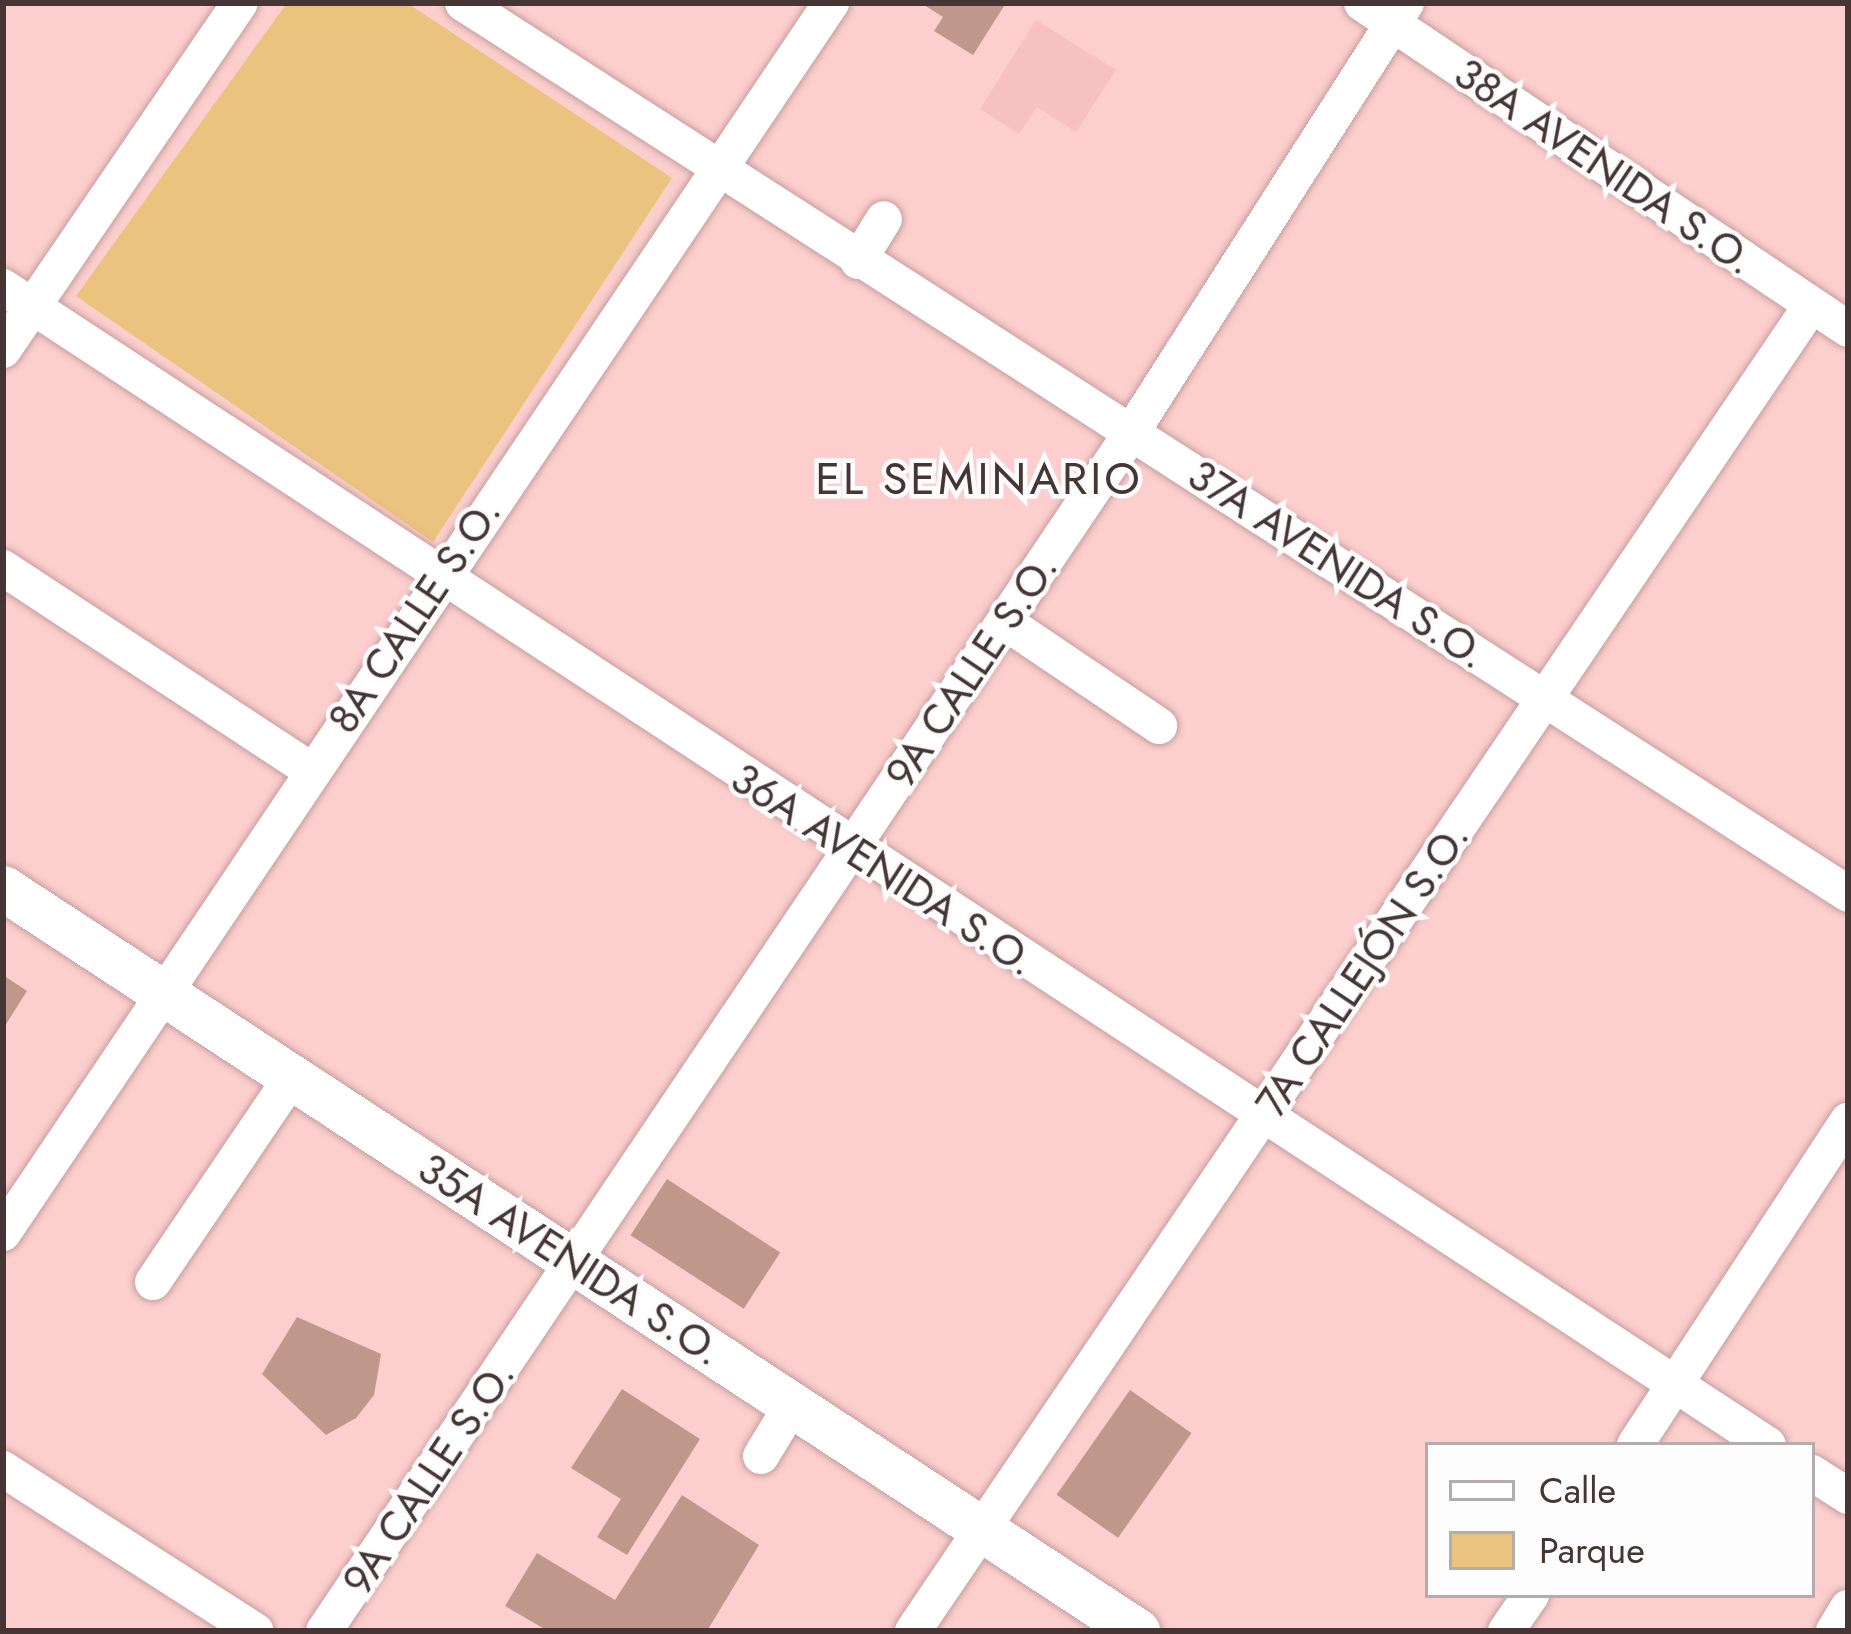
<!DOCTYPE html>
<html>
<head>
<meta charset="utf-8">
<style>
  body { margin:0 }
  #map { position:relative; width:1851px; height:1634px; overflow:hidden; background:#fccfce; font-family:Jost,sans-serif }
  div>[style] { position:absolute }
  .built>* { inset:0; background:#f6c1c0 }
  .green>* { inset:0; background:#eac37f }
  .building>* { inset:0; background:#bf988b; transform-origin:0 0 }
  .roads { filter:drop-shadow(0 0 3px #c89e9d) drop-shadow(0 0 3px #c89e9d) }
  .minor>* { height:36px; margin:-18px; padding:0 18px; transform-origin:18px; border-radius:18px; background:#fff }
  .major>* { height:45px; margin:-22.5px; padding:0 22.5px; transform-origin:22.5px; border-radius:22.5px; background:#fff }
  span { translate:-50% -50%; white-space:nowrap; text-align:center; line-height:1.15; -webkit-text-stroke:9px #fdfdfd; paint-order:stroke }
  .street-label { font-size:42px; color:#463535 }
  .neighbourhood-label { font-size:45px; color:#463535; letter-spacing:3px }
  .frame { position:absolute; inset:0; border:6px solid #463535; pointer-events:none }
  .legend { position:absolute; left:1425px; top:1442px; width:390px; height:156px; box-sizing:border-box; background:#fdfdfd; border:3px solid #b4adad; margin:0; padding:15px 21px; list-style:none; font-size:36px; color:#463535 }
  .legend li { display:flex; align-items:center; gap:24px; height:60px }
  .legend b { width:60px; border:3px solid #b4adad }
</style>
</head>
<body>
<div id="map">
  <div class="built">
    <div style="clip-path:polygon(1036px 20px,1116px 70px,1076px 132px,1037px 107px,1019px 134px,980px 109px)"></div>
  </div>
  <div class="green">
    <div style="clip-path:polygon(287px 3px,407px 3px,672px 178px,433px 542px,76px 296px)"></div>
  </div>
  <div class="building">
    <div style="clip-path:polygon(921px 3px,1006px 3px,973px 55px,934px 31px,943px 17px)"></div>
    <div style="clip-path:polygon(3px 975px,27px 991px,3px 1029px)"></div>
    <div style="left:667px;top:1179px;width:135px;height:67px;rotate:33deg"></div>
    <div style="clip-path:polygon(297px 1317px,381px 1354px,374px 1395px,356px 1418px,326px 1435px,262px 1374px)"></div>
    <div style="clip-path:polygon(622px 1389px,700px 1439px,627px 1555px,597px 1537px,621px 1499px,571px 1468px)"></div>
    <div style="left:1130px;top:1390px;width:75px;height:128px;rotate:35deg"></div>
    <div style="clip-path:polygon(682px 1495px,759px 1545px,707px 1631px,548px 1631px,505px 1606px,537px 1553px,615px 1600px)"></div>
  </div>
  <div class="roads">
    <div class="minor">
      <div style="left:463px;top:3px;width:1647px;rotate:32.75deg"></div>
      <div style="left:1362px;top:3px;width:585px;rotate:33.85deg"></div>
      <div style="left:858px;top:261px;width:49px;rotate:-58.2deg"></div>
      <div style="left:3px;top:287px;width:2111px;rotate:33.27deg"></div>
      <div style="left:3px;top:350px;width:420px;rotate:-55.7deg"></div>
      <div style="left:3px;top:568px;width:370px;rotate:33.3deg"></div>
      <div style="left:1005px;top:622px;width:186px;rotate:34deg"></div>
      <div style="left:3px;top:1233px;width:1483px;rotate:-56.05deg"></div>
      <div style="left:153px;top:1282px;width:246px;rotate:-55.9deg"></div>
      <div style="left:1635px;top:1445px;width:388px;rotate:-56.7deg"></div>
      <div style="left:761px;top:1456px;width:60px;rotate:-58.7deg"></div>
      <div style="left:3px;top:1469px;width:300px;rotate:32.7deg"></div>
      <div style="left:1812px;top:1473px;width:43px;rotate:32.6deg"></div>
      <div style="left:324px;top:1631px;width:1444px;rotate:-56.03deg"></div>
      <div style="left:1131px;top:433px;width:510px;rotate:-57.4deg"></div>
      <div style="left:913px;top:1631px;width:1599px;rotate:-55.88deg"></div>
      <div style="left:1506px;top:1631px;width:44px;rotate:-55.2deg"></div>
      <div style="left:1834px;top:1631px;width:27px;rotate:-59deg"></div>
    </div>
    <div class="major">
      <div style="left:3px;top:888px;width:1356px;rotate:33.23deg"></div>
    </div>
  </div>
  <div class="street-label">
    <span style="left:1604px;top:167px;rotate:34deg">38A AVENIDA S.O.</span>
    <span style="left:1337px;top:565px;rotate:33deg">37A AVENIDA S.O.</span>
    <span style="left:415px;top:616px;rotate:-56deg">8A CALLE S.O.</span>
    <span style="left:972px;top:671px;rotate:-56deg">9A CALLE S.O.</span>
    <span style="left:883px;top:870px;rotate:33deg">36A AVENIDA S.O.</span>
    <span style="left:1363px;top:970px;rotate:-56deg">7A CALLEJÓN S.O.</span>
    <span style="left:570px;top:1260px;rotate:33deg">35A AVENIDA S.O.</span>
    <span style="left:429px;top:1478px;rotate:-56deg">9A CALLE S.O.</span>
  </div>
  <div class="neighbourhood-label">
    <span style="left:979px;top:479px">EL SEMINARIO</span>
  </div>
  <div class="frame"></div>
  <ul class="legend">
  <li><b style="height:15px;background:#fff"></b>Calle</li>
  <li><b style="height:33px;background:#eac37f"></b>Parque</li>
  </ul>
</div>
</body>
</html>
